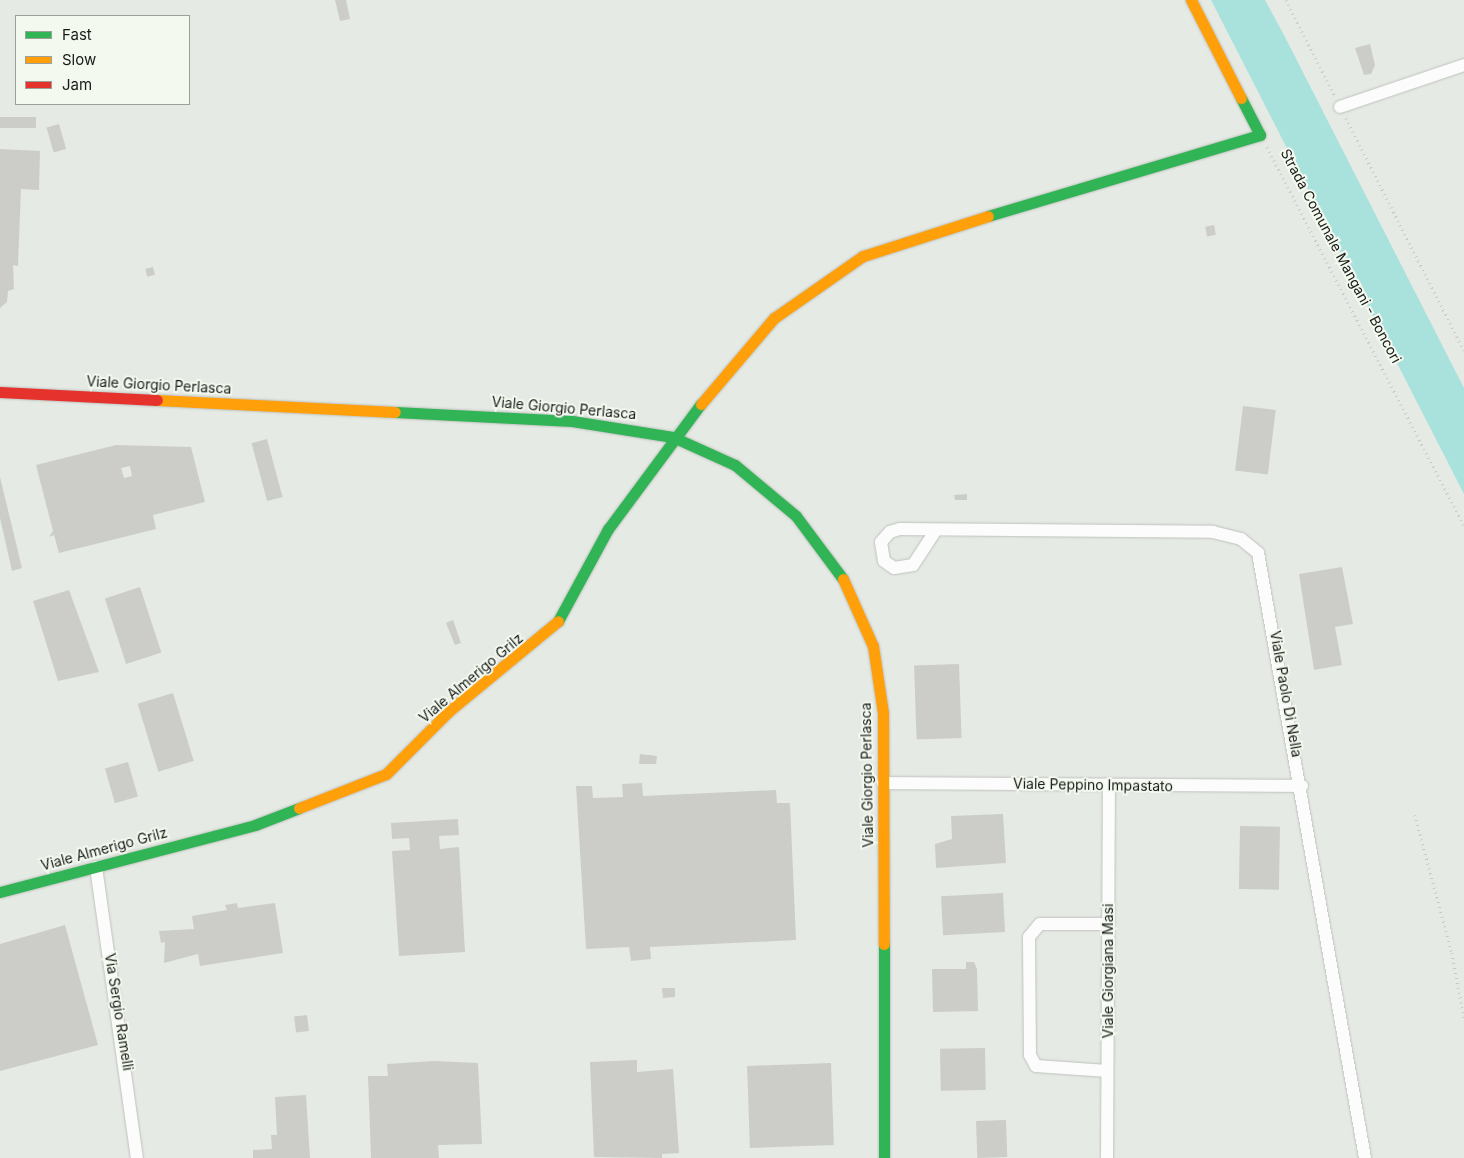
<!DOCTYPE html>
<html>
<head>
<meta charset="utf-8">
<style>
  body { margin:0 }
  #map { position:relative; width:1464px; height:1158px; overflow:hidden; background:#e6eae4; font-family:Inter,sans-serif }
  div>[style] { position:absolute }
  .water>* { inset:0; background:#a9e2dc }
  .building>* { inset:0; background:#cccdc9; transform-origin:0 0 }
  .path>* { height:2.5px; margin-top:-1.25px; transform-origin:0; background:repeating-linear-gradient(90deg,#c9cac8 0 1px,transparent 0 5px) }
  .roads { filter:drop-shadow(0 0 1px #bfc2be) drop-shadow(0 0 1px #bfc2be) }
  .street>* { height:12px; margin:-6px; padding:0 6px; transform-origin:6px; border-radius:6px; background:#fbfcfb }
  .fast>* { height:11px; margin:-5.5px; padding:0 5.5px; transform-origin:5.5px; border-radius:5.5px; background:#30b455 }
  .slow>* { height:11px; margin:-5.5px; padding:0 5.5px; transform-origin:5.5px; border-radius:5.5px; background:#ff9f0a }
  .jam>* { height:11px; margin:-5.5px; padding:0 5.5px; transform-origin:5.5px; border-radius:5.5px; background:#e5322d }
  span { translate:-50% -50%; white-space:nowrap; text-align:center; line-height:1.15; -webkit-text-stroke:4px #f3f9ef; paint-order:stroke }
  .street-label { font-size:14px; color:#181a16 }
  .legend { position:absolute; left:15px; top:15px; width:175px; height:90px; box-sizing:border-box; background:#f3f9ef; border:1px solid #9ba098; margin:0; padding:6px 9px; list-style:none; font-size:15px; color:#181a16 }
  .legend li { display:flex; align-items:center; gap:10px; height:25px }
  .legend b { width:25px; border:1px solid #9ba098 }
</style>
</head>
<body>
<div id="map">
  <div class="water">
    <div style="clip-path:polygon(1211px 0,1265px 0,1285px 37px,1464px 388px,1464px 494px)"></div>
  </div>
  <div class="building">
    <div style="clip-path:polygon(335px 0,346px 0,350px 19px,340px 21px)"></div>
    <div style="clip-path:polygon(1370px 44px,1375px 65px,1371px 74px,1364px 75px,1355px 48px)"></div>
    <div style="left:0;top:117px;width:36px;height:11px"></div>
    <div style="left:59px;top:124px;width:26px;height:13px;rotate:74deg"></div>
    <div style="clip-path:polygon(0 149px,40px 151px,39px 190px,21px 189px,18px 266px,13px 265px,14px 289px,8px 291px,7px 302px,0 308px)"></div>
    <div style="left:1214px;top:225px;width:10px;height:9px;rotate:79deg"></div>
    <div style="left:153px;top:267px;width:8px;height:8px;rotate:76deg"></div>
    <div style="left:1243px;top:406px;width:33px;height:65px;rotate:7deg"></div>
    <div style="left:267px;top:439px;width:60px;height:16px;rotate:75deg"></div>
    <div style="clip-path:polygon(evenodd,116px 445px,191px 447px,205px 502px,153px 515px,156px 529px,59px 553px,54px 535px,49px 537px,53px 531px,36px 465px,116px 445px,130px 466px,132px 476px,124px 478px,121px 468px,130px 466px)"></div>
    <div style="clip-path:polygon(0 477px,22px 568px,12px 571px,0 518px)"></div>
    <div style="clip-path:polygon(967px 494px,967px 500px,955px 500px,954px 495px)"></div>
    <div style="clip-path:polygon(1342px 567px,1353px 624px,1335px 627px,1342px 665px,1314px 670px,1299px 574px)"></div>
    <div style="left:140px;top:587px;width:69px;height:37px;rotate:72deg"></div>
    <div style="clip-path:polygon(69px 590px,99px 672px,58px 681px,33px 601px)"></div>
    <div style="clip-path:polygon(453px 620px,461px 643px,455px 645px,446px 623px)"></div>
    <div style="left:959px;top:664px;width:74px;height:45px;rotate:88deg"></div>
    <div style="left:173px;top:693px;width:71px;height:37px;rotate:73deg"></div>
    <div style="clip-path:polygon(640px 754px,657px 756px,656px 764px,639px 764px)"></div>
    <div style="left:128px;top:762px;width:36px;height:24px;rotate:74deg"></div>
    <div style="clip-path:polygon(642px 783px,643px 796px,776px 790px,777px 803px,790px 803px,796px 940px,650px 947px,651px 959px,631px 961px,629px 947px,586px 949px,576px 786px,592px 786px,593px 798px,623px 797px,622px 784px)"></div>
    <div style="clip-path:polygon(1003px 814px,1006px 863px,936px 868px,935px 844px,952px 839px,951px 816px)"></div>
    <div style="clip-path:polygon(458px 819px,459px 835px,439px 836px,440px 849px,459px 847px,465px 952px,399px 956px,392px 851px,410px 850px,409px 838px,392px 839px,391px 823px)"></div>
    <div style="left:1240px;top:826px;width:40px;height:63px;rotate:1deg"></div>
    <div style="left:1003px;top:893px;width:39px;height:62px;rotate:87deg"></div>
    <div style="clip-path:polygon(237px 903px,238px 908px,275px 903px,283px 953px,200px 966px,198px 954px,164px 963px,165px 942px,161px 943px,159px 931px,194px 929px,192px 916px,227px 910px,225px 905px)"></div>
    <div style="clip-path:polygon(65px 925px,98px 1045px,0 1071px,0 944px)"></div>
    <div style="clip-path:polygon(966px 962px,974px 962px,977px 969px,978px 1011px,933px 1012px,932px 969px,966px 969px)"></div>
    <div style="clip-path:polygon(662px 988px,675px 988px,675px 997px,663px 998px)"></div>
    <div style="left:307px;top:1015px;width:16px;height:13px;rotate:83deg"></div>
    <div style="left:985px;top:1048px;width:42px;height:45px;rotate:89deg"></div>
    <div style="clip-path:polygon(637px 1060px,637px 1072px,673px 1069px,679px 1153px,662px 1154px,662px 1158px,594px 1157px,590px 1062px)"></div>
    <div style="clip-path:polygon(434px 1061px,478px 1063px,482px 1144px,438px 1145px,439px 1158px,371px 1158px,368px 1076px,388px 1076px,387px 1064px)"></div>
    <div style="left:831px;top:1063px;width:82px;height:84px;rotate:88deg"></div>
    <div style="clip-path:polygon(306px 1095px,310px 1158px,253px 1158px,253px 1150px,272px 1149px,271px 1135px,277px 1135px,275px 1097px)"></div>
    <div style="left:1006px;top:1120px;width:37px;height:30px;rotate:88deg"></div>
  </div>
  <div class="path">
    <div style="left:1286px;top:0;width:108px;rotate:63deg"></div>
    <div style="left:1346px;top:118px;width:261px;rotate:63.1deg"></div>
    <div style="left:1267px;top:147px;width:427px;rotate:62.5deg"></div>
    <div style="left:1415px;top:815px;width:143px;rotate:75deg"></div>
    <div style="left:1452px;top:953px;width:66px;rotate:79.5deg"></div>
  </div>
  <div class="roads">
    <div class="street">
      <div style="left:1340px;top:107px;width:131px;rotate:-18.7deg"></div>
      <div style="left:936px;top:530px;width:42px;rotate:123.3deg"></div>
      <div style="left:913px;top:565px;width:19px;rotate:171deg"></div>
      <div style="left:894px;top:568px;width:12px;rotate:-145deg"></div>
      <div style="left:884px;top:561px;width:19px;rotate:-99deg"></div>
      <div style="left:881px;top:542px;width:13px;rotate:-48deg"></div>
      <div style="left:890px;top:532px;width:10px;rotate:-17deg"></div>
      <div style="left:900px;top:529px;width:313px;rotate:0.5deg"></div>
      <div style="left:1213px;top:532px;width:29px;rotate:14deg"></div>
      <div style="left:1241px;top:539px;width:22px;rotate:39deg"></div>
      <div style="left:1258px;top:553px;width:614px;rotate:79.97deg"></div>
      <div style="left:883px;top:783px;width:419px;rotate:0.4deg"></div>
      <div style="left:96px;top:867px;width:294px;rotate:82deg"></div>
      <div style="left:1107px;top:1071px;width:71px;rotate:-176deg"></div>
      <div style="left:1036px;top:1066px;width:13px;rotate:-119deg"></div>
      <div style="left:1030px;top:1055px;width:118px;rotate:-90.5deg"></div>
      <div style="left:1029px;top:937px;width:17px;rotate:-50deg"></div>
      <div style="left:1040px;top:924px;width:68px"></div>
      <div style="left:1107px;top:1158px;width:373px;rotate:-89.7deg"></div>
    </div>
    <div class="fast">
      <div style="left:988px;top:216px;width:284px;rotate:-16.6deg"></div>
      <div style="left:1260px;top:135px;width:42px;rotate:-117.2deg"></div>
      <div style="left:395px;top:412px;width:177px;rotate:2.9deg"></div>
      <div style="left:572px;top:421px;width:102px;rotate:9deg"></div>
      <div style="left:673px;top:437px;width:68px;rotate:24.3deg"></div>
      <div style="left:735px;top:465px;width:80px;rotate:39.9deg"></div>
      <div style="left:796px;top:516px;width:79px;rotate:53.3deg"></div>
      <div style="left:558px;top:621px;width:105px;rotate:-61.5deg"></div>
      <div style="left:608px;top:529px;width:156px;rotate:-53.4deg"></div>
      <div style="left:0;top:892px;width:264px;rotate:-14.7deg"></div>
      <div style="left:255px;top:825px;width:47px;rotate:-21.1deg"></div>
      <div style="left:884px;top:944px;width:214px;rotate:90deg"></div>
    </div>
    <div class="slow">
      <div style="left:1191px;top:0;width:110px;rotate:63deg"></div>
      <div style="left:157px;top:400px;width:238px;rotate:2.9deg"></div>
      <div style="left:701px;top:404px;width:113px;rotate:-49.7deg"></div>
      <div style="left:774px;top:318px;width:108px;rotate:-34.9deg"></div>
      <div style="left:863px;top:256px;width:131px;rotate:-17.7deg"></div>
      <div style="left:843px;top:579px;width:73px;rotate:65.9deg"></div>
      <div style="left:873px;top:646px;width:68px;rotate:81.5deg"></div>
      <div style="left:883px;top:713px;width:231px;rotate:89.8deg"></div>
      <div style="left:299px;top:808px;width:93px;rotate:-21.3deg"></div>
      <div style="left:386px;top:774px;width:89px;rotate:-45deg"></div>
      <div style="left:449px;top:711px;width:141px;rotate:-39.5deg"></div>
    </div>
    <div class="jam">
      <div style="left:0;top:392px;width:157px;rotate:2.9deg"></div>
    </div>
  </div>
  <div class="street-label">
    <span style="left:1341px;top:256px;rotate:62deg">Strada Comunale Mangani - Boncori</span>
    <span style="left:159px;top:385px;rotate:3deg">Viale Giorgio Perlasca</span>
    <span style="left:564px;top:408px;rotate:5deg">Viale Giorgio Perlasca</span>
    <span style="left:471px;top:678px;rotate:-40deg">Viale Almerigo Grilz</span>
    <span style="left:1286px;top:694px;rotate:80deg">Viale Paolo Di Nella</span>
    <span style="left:867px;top:775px;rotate:-91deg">Viale Giorgio Perlasca</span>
    <span style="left:1093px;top:785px;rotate:1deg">Viale Peppino Impastato</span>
    <span style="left:104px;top:849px;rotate:-15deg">Viale Almerigo Grilz</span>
    <span style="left:1108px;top:971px;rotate:-90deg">Viale Giorgiana Masi</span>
    <span style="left:119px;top:1012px;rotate:81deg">Via Sergio Ramelli</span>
  </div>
  <ul class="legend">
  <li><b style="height:6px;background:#30b455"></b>Fast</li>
  <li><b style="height:6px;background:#ff9f0a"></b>Slow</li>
  <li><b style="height:6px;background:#e5322d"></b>Jam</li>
  </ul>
</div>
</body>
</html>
